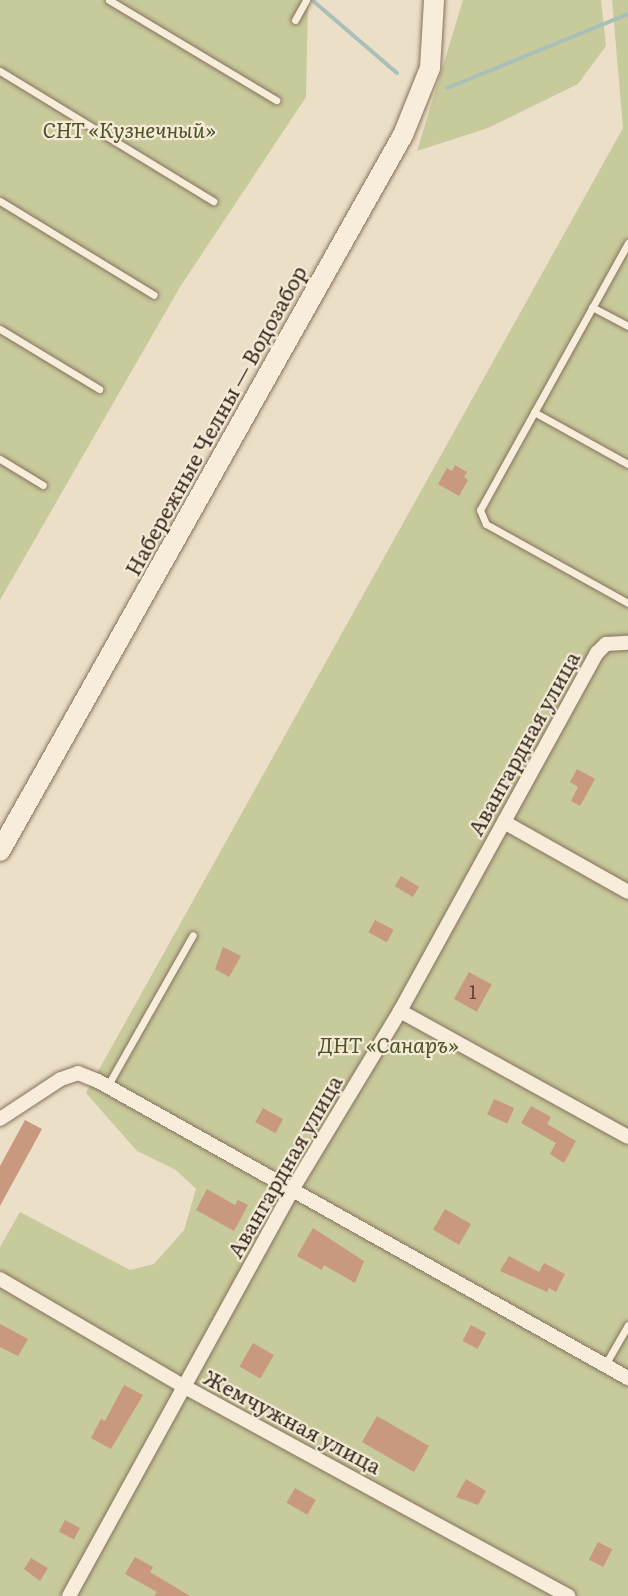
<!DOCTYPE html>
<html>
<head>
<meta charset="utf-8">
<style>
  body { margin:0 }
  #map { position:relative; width:628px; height:1596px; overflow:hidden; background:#ecdfc7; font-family:Literata,serif }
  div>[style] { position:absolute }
  .green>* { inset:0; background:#c7ca9b }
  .stream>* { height:4px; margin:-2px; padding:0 2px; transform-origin:2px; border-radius:2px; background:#a8c0b8 }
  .building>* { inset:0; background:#c8997e; transform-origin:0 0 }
  .roads { filter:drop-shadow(0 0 2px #87715d) drop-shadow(0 0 2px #87715d) }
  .lane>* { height:7px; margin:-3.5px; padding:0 3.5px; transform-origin:3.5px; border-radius:3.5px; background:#f7edda }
  .street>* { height:14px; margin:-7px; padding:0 7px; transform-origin:7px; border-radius:7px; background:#f7edda }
  .secondary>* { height:20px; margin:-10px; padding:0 10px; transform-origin:10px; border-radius:10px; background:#f7edda }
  span { translate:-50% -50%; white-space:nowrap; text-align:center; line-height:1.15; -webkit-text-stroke:4.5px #f4ead6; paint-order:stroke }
  .number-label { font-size:18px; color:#5c4638 }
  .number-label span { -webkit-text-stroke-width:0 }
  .park-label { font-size:21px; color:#4b5327; font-style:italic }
  .street-label { font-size:21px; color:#382a20 }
</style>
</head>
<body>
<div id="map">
  <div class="green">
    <div style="clip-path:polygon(0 0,308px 0,306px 97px,180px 287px,0 600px)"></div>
    <div style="clip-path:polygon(463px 0,601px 0,606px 46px,578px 84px,488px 128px,417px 151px)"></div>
    <div style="clip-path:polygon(612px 0,628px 0,628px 1596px,0 1596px,0 1247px,20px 1212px,130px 1270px,154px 1264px,184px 1230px,196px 1189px,176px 1170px,137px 1151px,86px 1093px,623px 128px)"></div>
  </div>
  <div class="stream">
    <div style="left:312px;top:0;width:112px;rotate:40.7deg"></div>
    <div style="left:447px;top:88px;width:196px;rotate:-22.2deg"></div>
  </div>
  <div class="building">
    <div style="clip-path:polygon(455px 465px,467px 472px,464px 477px,468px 480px,459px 496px,438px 484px,447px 468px,452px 471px)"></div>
    <div style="clip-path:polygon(577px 769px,595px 779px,580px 806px,571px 801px,578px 787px,570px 782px)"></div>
    <div style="left:401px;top:876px;width:21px;height:12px;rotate:31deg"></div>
    <div style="left:375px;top:920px;width:21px;height:14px;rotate:28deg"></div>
    <div style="clip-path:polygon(223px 947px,241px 956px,229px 977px,215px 969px)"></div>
    <div style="left:469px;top:972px;width:26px;height:31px;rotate:29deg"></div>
    <div style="left:494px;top:1099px;width:22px;height:17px;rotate:24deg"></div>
    <div style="clip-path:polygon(531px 1106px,551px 1117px,547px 1124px,576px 1141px,564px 1163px,550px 1154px,556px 1143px,521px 1123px)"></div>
    <div style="left:263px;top:1108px;width:23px;height:16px;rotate:29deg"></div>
    <div style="clip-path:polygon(25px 1120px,42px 1129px,0 1206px,0 1166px)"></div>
    <div style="clip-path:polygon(207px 1189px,235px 1205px,238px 1200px,248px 1205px,234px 1231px,196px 1210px)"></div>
    <div style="left:445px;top:1209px;width:30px;height:24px;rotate:30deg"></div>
    <div style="clip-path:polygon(313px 1228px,364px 1261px,355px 1283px,324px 1265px,322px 1270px,297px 1256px)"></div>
    <div style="clip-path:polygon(509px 1256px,539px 1272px,544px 1263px,565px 1274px,556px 1292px,549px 1288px,547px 1292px,500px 1271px)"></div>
    <div style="clip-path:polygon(0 1324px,28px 1339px,18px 1356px,0 1347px)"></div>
    <div style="left:471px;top:1325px;width:17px;height:18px;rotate:28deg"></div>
    <div style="left:253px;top:1343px;width:24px;height:27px;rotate:30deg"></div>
    <div style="clip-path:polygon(124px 1385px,143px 1395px,111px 1449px,91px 1438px,101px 1419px,105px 1421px)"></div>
    <div style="left:377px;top:1416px;width:60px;height:30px;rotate:30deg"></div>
    <div style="clip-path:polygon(466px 1479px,486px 1491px,478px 1505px,456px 1497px)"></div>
    <div style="left:295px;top:1488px;width:24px;height:17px;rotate:30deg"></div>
    <div style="left:65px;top:1520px;width:17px;height:13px;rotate:28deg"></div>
    <div style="left:598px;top:1542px;width:16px;height:20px;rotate:27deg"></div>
    <div style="clip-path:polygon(135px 1557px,153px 1567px,150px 1572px,190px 1596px,154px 1596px,157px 1592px,125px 1574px)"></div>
    <div style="clip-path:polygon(31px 1558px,48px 1568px,40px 1581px,24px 1569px)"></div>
  </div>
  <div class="roads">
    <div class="lane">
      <div style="left:109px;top:0;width:195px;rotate:30.9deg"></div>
      <div style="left:295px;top:20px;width:23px;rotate:-61deg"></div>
      <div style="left:0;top:71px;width:250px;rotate:31.4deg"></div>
      <div style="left:0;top:201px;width:180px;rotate:31.4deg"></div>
      <div style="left:628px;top:243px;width:305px;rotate:119deg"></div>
      <div style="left:480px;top:510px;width:15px;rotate:67deg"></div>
      <div style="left:486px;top:524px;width:162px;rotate:29.1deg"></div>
      <div style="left:592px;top:307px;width:41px;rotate:27.8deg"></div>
      <div style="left:0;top:329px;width:116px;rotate:31.2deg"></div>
      <div style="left:534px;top:412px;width:107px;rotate:29deg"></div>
      <div style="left:0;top:459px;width:50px;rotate:31.2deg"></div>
      <div style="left:108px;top:1085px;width:172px;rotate:-60.5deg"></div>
      <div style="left:605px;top:1365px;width:46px;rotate:-60.1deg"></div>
    </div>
    <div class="street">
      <div style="left:504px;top:822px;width:142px;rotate:29.4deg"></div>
      <div style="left:400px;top:1011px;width:260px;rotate:28.9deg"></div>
      <div style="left:0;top:1119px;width:73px;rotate:-33.3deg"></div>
      <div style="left:61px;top:1079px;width:18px;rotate:-19deg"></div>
      <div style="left:78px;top:1073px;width:22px;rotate:22deg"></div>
      <div style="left:98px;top:1081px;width:608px;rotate:29.27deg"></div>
      <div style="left:0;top:1279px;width:212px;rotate:30.3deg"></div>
      <div style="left:183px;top:1386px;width:439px;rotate:28.6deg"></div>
      <div style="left:69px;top:1596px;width:463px;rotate:-61.2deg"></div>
      <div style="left:292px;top:1190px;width:209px;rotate:-58.9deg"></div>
      <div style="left:400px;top:1011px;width:409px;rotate:-61.2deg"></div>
      <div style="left:597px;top:653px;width:13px;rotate:-45deg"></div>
      <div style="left:606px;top:644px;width:22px;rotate:-3deg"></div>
    </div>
    <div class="secondary">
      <div style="left:0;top:851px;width:822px;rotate:-60.63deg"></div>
      <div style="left:403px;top:135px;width:72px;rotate:-68.1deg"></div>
      <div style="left:430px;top:68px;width:68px;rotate:-86.6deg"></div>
    </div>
  </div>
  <div class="number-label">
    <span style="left:473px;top:992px">1</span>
  </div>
  <div class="park-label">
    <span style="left:129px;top:129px">СНТ «Кузнечный»</span>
    <span style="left:388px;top:1044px">ДНТ «Санаръ»</span>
  </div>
  <div class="street-label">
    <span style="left:215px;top:420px;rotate:-61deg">Набережные Челны — Водозабор</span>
    <span style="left:523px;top:743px;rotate:-61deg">Авангардная улица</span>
    <span style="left:284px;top:1166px;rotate:-60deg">Авангардная улица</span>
    <span style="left:293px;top:1421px;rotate:28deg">Жемчужная улица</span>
  </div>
</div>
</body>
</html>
